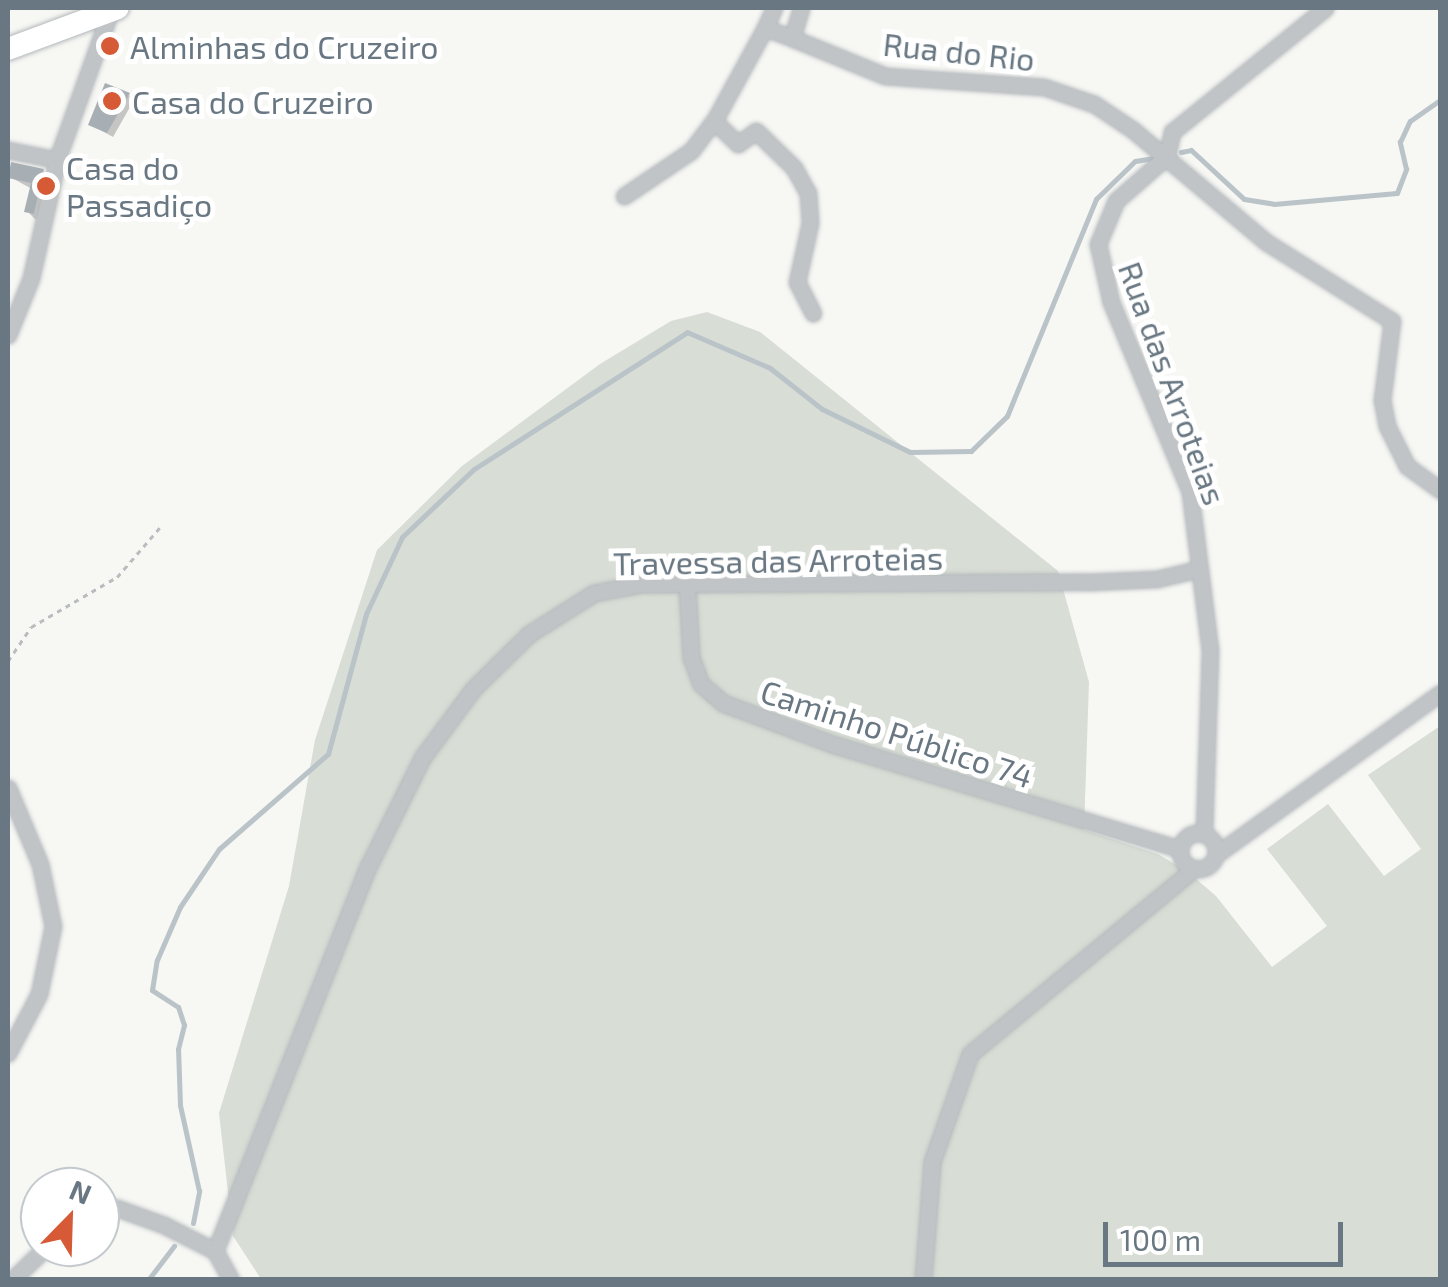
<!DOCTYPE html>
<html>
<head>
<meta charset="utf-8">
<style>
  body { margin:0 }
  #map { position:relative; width:1448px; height:1287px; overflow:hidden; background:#f7f7f4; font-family:"Exo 2",sans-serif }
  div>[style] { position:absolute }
  .green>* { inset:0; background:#d8ddd5 }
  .shadow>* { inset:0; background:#0003 }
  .stream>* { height:5px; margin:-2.5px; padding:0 2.5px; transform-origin:2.5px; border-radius:2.5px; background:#b9c3c8 }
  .building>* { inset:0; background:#a8afb4 }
  .path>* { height:2.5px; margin-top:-1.25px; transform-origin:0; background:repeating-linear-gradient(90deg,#babdbf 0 5px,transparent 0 10px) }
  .roads { filter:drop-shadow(0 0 2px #b3b8bb) drop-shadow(0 0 2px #b3b8bb) }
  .street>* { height:15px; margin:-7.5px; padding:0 7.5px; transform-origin:7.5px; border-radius:7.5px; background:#c0c4c7 }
  .street>.ring { margin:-7.5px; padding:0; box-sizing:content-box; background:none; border:15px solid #c0c4c7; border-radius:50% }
  .secondary>* { height:22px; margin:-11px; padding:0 11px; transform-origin:11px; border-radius:11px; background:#fff }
  .dots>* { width:28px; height:28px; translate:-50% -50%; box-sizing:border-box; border:5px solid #fff; border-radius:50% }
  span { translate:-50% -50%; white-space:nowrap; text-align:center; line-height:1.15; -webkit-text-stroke:10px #fff; paint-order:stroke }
  .poi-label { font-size:32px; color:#687782 }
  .left { translate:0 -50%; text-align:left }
  .street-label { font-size:32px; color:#687782 }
  .frame { position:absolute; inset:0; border:10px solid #687782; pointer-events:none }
  .north { position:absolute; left:20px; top:1167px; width:100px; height:100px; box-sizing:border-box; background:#fff; border:2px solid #c3c9cd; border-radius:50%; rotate:23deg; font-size:28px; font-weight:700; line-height:40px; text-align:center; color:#687782 }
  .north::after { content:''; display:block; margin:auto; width:35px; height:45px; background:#d55a35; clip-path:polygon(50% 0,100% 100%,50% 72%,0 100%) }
  .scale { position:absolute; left:1103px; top:1222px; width:240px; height:45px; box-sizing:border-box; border:5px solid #687782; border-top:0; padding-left:12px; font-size:30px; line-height:35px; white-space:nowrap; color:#687782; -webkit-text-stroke:8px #fff; paint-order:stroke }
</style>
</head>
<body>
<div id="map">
  <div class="green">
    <div style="clip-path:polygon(707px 312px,760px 332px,1058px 571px,1089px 682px,1084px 830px,1158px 854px,1188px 872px,1216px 896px,1272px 967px,1327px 926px,1267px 849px,1328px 804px,1384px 876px,1421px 849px,1368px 775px,1440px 726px,1440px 1279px,261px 1279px,233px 1236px,219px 1113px,289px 886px,315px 740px,377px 550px,462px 466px,600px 364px,671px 321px)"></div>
  </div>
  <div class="shadow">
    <div style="clip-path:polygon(129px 95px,134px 100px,113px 137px,91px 125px)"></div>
    <div style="clip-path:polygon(43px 171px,52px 180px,36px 220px,27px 211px,32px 189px,10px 177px)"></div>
  </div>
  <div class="stream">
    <div style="left:1181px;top:152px;width:10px;rotate:-11deg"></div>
    <div style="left:1191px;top:150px;width:72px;rotate:42.8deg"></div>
    <div style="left:1244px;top:199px;width:30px;rotate:9deg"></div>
    <div style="left:1274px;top:204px;width:123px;rotate:-5.1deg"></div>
    <div style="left:1397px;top:193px;width:26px;rotate:-69deg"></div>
    <div style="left:1406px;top:169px;width:28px;rotate:-103deg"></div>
    <div style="left:1400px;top:142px;width:23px;rotate:-65deg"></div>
    <div style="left:1410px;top:121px;width:37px;rotate:-35deg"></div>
    <div style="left:193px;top:1223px;width:33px;rotate:-79deg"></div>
    <div style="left:199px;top:1191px;width:88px;rotate:-102.5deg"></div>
    <div style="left:180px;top:1105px;width:56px;rotate:-92deg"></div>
    <div style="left:178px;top:1049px;width:25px;rotate:-76deg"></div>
    <div style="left:184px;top:1025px;width:19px;rotate:-108deg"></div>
    <div style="left:178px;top:1007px;width:31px;rotate:-147deg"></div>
    <div style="left:152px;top:990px;width:30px;rotate:-81deg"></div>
    <div style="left:157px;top:960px;width:58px;rotate:-66.5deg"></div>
    <div style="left:180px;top:907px;width:70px;rotate:-56.1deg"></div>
    <div style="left:219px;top:849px;width:145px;rotate:-41.1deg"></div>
    <div style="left:328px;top:754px;width:145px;rotate:-74.8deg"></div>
    <div style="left:366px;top:614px;width:85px;rotate:-64.9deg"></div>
    <div style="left:402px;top:537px;width:99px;rotate:-43.4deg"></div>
    <div style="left:474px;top:469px;width:253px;rotate:-32.7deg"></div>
    <div style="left:687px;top:332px;width:90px;rotate:23.4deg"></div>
    <div style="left:770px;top:368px;width:66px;rotate:38.3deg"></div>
    <div style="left:822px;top:409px;width:98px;rotate:26deg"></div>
    <div style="left:910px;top:452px;width:61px;rotate:-0.9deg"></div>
    <div style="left:971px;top:451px;width:50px;rotate:-44.2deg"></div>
    <div style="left:1007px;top:416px;width:235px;rotate:-67.7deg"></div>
    <div style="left:1096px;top:199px;width:54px;rotate:-44.3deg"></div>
    <div style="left:1135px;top:161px;width:19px;rotate:-9deg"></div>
    <div style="left:148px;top:1280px;width:43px;rotate:-52.6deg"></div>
  </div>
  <div class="building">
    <div style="clip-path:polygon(105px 83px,130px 93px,107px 133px,88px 125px)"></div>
    <div style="clip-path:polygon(11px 162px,44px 169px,34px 214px,24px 212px,31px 183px,8px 178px)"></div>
  </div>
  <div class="path">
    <div style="left:8px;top:661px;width:41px;rotate:-55.9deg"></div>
    <div style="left:31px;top:627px;width:99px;rotate:-30.2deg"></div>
    <div style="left:117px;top:577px;width:67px;rotate:-49.2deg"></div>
  </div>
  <div class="roads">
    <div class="street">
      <div style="left:774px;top:8px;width:22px;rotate:114deg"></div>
      <div style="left:765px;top:28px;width:29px;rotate:20deg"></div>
      <div style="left:792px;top:38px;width:31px;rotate:-73deg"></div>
      <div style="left:765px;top:28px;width:106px;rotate:118.7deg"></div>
      <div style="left:714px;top:121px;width:33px;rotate:44deg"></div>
      <div style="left:738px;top:144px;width:22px;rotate:-36deg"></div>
      <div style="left:756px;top:131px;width:53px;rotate:44.2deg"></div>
      <div style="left:794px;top:168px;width:29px;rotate:61deg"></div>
      <div style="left:808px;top:193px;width:30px;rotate:86deg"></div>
      <div style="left:810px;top:223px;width:60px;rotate:102.4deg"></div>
      <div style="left:797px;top:282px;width:35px;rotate:63deg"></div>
      <div style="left:792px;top:38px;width:100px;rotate:22.2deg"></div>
      <div style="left:885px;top:76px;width:159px;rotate:4deg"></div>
      <div style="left:1044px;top:87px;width:53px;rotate:18.8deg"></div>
      <div style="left:1094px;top:104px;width:47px;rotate:33.7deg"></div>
      <div style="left:1133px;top:130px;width:174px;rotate:40.1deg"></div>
      <div style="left:1266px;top:242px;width:149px;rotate:32.1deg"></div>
      <div style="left:1392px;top:321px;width:80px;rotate:97.2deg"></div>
      <div style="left:1382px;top:400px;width:26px;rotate:79deg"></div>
      <div style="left:1387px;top:426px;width:45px;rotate:63.4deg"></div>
      <div style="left:1407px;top:466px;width:41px;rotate:36deg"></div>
      <div style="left:8px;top:150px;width:51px;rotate:11.3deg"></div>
      <div style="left:1167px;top:156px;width:68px;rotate:138.6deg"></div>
      <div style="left:1116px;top:201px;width:47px;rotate:112.7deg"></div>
      <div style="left:1098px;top:244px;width:59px;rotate:77.4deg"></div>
      <div style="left:1111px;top:302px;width:206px;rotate:67.4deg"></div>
      <div style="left:1190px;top:492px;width:160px;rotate:82.8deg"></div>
      <div style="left:1210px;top:651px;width:182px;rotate:91.9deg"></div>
      <div style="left:1167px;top:156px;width:25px;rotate:-78deg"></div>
      <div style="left:1172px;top:132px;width:197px;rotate:-39deg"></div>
      <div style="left:624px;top:196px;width:81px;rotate:-33.9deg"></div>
      <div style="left:691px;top:151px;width:38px;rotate:-53deg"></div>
      <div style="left:8px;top:335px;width:61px;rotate:-68deg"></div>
      <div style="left:31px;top:278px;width:124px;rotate:-77.4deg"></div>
      <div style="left:58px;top:157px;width:156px;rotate:-70.2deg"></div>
      <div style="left:687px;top:586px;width:71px;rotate:86.8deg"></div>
      <div style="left:691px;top:657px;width:29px;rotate:70deg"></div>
      <div style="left:701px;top:684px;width:29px;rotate:41deg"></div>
      <div style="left:723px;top:703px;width:116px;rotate:20.6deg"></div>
      <div style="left:832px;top:744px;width:363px;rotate:16.8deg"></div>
      <div style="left:8px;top:788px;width:82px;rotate:67.2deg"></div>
      <div style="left:40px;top:864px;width:63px;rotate:78.2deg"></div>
      <div style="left:53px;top:926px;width:69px;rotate:101.6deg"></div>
      <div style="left:39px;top:994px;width:67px;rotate:117.7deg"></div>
      <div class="ring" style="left:1180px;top:833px;width:21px;height:21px"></div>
      <div style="left:1217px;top:854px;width:275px;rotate:-35.8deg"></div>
      <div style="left:100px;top:1210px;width:17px;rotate:-7deg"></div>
      <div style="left:117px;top:1208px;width:50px;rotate:19.9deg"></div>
      <div style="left:164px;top:1225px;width:57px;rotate:27deg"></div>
      <div style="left:215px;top:1251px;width:33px;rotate:61deg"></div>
      <div style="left:215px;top:1251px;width:413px;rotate:-68.3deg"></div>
      <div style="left:368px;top:867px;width:122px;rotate:-63.6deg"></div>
      <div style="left:422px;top:758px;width:86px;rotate:-53.5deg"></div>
      <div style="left:473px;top:689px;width:78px;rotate:-44.5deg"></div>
      <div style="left:529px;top:634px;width:77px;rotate:-32.2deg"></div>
      <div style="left:594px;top:593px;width:49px;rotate:-10.6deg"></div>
      <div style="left:642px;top:584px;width:446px;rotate:-0.3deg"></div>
      <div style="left:1088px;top:582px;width:69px;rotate:-2.5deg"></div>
      <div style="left:1157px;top:579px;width:43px;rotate:-13.4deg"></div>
      <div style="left:12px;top:1280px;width:47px;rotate:-44.1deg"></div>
      <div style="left:923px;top:1280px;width:118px;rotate:-85.6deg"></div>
      <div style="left:932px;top:1162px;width:114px;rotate:-70.6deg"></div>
      <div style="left:970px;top:1054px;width:291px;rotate:-39.6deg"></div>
    </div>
    <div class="secondary">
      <div style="left:8px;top:49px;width:117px;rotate:-20.4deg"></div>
    </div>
  </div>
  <div class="dots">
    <div style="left:110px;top:46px;background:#d55a35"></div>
    <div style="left:112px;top:101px;background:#d55a35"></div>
    <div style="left:46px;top:186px;background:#d55a35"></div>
  </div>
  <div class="poi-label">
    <span class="left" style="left:130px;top:46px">Alminhas do Cruzeiro</span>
    <span class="left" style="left:132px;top:101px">Casa do Cruzeiro</span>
    <span class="left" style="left:66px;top:186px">Casa do<br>Passadiço</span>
  </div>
  <div class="street-label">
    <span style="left:959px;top:51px;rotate:6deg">Rua do Rio</span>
    <span style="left:1173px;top:383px;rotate:70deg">Rua das Arroteias</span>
    <span style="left:778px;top:560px;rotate:-1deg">Travessa das Arroteias</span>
    <span style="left:897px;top:733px;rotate:18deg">Caminho Público 74</span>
  </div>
  <div class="frame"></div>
  <div class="north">N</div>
  <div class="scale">100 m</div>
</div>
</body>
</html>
